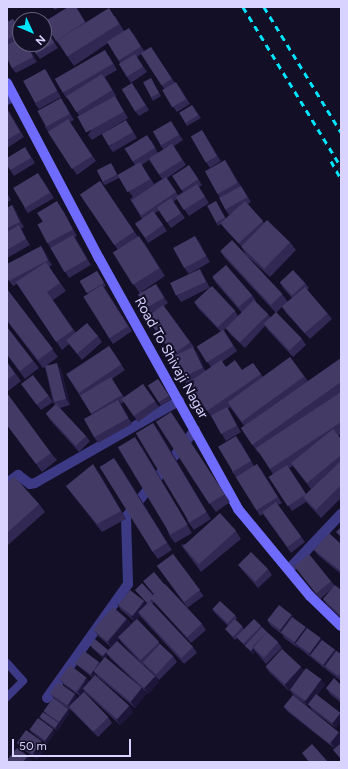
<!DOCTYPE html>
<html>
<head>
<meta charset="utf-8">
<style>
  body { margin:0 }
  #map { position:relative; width:348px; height:769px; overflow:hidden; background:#130f26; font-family:Figtree,sans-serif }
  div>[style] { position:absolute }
  .lane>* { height:8px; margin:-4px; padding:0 4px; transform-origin:4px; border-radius:4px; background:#3d3a85 }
  .street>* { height:10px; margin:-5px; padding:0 5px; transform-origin:5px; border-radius:5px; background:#3d3a85 }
  .secondary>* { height:10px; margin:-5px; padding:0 5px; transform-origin:5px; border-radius:5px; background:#6f6bff }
  .rail>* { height:3px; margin-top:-1.5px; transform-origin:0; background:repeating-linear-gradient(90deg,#00e5ff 0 6px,transparent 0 11px) }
  .wall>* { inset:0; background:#312854; transform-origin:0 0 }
  .shaded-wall>* { inset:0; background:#1d163a }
  .building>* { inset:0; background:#433a66; transform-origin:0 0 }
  span { translate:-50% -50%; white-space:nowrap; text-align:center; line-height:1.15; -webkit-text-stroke:4px #130f26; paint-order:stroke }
  .street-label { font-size:14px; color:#d9d4ff }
  .frame { position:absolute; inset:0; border:8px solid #d9d4ff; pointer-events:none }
  .north { position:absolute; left:12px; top:12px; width:40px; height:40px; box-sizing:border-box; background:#130f26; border:1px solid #625e7d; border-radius:50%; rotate:134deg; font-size:11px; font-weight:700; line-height:16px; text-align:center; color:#d9d4ff }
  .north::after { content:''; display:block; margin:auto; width:14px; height:18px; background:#00e5ff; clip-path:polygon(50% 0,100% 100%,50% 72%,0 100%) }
  .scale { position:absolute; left:12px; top:739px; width:119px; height:18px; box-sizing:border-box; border:2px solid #d9d4ff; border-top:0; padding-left:5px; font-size:12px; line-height:14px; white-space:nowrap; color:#d9d4ff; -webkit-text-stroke:3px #130f26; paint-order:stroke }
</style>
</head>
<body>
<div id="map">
  <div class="lane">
    <div style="left:7px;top:663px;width:24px;rotate:48deg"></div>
    <div style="left:23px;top:681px;width:23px;rotate:135deg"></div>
  </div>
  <div class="street">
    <div style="left:7px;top:100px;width:8px;rotate:-30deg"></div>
    <div style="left:7px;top:483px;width:14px;rotate:-36deg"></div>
    <div style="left:18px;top:475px;width:15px;rotate:37deg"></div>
    <div style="left:30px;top:484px;width:5px;rotate:-11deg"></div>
    <div style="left:35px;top:483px;width:166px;rotate:-29.7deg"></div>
    <div style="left:289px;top:569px;width:76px;rotate:-46.6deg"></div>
    <div style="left:47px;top:698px;width:140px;rotate:-54.6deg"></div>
    <div style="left:128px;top:584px;width:67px;rotate:-91.7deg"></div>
    <div style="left:126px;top:517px;width:111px;rotate:-51.6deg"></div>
  </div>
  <div class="secondary">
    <div style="left:7px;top:83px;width:198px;rotate:62.3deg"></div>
    <div style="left:99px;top:258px;width:287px;rotate:61deg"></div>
    <div style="left:238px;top:509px;width:113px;rotate:50.4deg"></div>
    <div style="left:310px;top:596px;width:43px;rotate:44.1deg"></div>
  </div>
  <div class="rail">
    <div style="left:243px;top:7px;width:188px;rotate:58.5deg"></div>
    <div style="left:264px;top:7px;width:147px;rotate:58.4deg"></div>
    <div style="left:331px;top:161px;width:21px;rotate:61deg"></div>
  </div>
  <div class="wall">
    <div style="clip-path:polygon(52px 7px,60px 7px,55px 10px)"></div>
    <div style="clip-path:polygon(76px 7px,86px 23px,115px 16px,124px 31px,133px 33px,144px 51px,151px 47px,175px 83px,180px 88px,190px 104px,177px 112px,173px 107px,165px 90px,141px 54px,137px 57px,147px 72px,131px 83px,127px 77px,120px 63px,108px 43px,74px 66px,60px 46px,56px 41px)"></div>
    <div style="clip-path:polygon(13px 19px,20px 29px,20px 44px,28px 44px,37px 62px,16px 73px,12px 68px,7px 58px,7px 22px)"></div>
    <div style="clip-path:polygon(44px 26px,58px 48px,40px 59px,36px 54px)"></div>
    <div style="clip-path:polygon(109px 56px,117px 70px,105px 77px,116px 96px,115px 96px,128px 118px,92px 140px,88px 135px,110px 99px,80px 117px,68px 98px,67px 99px,63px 93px)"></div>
    <div style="clip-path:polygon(45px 69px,49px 75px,61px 97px,39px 109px,35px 104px)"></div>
    <div style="clip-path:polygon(151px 78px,161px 96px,153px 101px,151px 98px)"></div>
    <div style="clip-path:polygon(136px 89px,149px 110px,139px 116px,135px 111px)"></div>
    <div style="clip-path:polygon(65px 104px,74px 120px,70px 122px,96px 161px,77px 175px,45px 127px)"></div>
    <div style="clip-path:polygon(192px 105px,201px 118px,187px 126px,185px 123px)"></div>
    <div style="clip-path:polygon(7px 108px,24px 137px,7px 148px)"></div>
    <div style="clip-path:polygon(130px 126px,137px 138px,113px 152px,109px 147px)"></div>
    <div style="clip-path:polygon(evenodd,175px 127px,183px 140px,174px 146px,186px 165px,167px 178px,178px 195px,183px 192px,172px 175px,193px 171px,202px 185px,199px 187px,209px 203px,189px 216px,177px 199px,173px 202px,185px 218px,171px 228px,159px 211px,155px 213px,167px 231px,148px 243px,135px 223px,142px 219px,130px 199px,133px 197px,129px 192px,135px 165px,124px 148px,151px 140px,158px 153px,164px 150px,160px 145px,175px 127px,149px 160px,162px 179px,154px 184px,142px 165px,149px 160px)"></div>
    <div style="clip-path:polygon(202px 130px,221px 161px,210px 168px,206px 162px)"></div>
    <div style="clip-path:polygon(25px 147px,35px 163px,14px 176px,10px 170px)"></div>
    <div style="clip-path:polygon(225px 160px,251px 202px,248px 204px,264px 223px,290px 242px,296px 250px,270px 277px,246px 255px,241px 246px,225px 229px,221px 224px,218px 226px,216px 223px,216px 201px,226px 219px,232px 213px,229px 215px,225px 209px,220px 198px,218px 194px)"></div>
    <div style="clip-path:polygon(113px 166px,119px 178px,105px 185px,102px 182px)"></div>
    <div style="clip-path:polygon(42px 179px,54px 198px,28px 213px,24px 208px)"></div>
    <div style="clip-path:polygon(evenodd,100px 181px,138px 237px,145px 244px,165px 276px,141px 292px,160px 289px,168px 303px,164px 306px,194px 347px,193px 348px,197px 352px,206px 371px,211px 367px,197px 347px,221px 332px,198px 308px,194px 302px,209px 288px,181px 302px,177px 296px,203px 275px,210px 288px,235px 311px,238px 316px,242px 313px,216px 283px,212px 277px,252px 295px,256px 301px,255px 302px,268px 314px,271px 318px,276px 313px,225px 258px,220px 251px,282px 294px,288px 302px,292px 298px,284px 289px,280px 283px,305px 283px,309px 288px,307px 290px,328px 314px,332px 319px,310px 339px,286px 313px,282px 307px,276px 313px,302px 339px,306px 345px,293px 357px,268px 330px,265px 326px,245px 348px,230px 334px,226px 328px,233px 322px,224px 330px,237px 351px,222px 362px,226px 367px,242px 370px,253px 363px,263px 377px,290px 357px,308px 381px,341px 358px,341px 434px,338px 436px,341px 439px,341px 498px,321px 518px,309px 505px,306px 502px,292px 511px,269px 477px,273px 474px,259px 452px,258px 453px,241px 428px,244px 426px,230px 407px,228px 409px,241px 432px,226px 441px,213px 419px,188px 383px,189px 383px,187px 384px,183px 378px,174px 356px,146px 317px,158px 309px,149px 314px,145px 308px,139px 292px,134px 285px,118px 250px,80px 195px,100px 181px,293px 466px,311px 489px,306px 494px,289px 468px,293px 466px)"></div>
    <div style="clip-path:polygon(7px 193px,11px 200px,7px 202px)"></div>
    <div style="clip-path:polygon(59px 204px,67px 217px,77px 236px,75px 237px,91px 265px,69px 278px,48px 244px,43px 222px)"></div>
    <div style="clip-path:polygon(12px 205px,16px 211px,24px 227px,21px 229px,30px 245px,7px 258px,7px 208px)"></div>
    <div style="clip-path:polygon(199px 241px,210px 262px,189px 274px,185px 269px)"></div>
    <div style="clip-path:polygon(41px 246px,45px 252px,52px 265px,49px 267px,66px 291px,53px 300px,76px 333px,98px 336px,102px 342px,82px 360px,69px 344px,62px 350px,17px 284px,13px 286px,9px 281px)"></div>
    <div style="clip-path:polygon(97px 271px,106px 286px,104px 287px,132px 331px,113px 344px,109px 338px,88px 294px,80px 282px)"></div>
    <div style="clip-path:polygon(7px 289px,58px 357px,47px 365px,61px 369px,70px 405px,60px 408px,86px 436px,90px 441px,79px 452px,50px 420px,46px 414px,55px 405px,53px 402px,45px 367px,43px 368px,7px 321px)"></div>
    <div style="clip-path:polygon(7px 327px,39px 368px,25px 379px,7px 355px)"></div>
    <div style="clip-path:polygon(109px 346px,125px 370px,112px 379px,124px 397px,143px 384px,159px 407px,138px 422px,124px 402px,121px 404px,132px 424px,98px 443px,94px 437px,92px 415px,80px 396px,66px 374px)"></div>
    <div style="clip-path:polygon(7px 362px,21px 381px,7px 392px)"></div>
    <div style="left:158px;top:379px;width:24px;height:12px;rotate:57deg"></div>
    <div style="clip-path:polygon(25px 389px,49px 396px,53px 402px,41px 410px)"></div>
    <div style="clip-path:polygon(176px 420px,230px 502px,216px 512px,210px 504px)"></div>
    <div style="clip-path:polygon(153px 423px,159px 431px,211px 519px,194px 530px,188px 522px)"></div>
    <div style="clip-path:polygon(7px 425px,51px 453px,57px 460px,42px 472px)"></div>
    <div style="clip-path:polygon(240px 441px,254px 466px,261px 469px,282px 503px,278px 505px,305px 542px,291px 553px,263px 514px,260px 516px,237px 478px,232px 472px)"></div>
    <div style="clip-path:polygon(141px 445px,192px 533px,175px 543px,169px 535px)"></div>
    <div style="clip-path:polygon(120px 466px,172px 550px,158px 559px,152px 551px)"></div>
    <div style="clip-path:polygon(99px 472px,126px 519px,102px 532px,72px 494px,66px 486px)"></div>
    <div style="clip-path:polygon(7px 483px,39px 504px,45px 512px,7px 546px)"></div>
    <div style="clip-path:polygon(236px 531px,241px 539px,201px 572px,181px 545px)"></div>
    <div style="clip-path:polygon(341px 544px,341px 574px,318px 555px,314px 550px)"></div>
    <div style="left:173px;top:554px;width:52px;height:20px;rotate:54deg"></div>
    <div style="clip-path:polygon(238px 565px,268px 569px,272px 575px,258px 588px,242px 570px)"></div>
    <div style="clip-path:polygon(294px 566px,331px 581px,335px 586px,341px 590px,341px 618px,327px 605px,323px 599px,333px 588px,320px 599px)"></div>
    <div style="clip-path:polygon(143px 581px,165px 585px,202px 624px,206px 630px,191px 643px,154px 602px,152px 604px,193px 647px,197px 653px,184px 664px,140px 616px,137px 619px,160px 644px,173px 656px,177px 662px,159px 680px,144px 665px,144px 666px,122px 643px,119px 639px,117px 641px,155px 676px,159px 682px,148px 694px,110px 658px,108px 655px,106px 658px,146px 694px,135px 708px,98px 677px,96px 674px,93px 677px,129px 706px,133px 712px,120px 725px,85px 692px,85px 693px,108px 717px,112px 723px,98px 737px,72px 711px,62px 705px,70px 712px,61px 725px,46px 714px,44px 711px,54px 699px,51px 694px,78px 698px,80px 696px,64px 685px,60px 680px,90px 681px,93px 678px,78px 666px,75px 663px,100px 664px,104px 659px,92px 648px,90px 645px,108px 650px,111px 647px,98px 636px,94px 630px,127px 619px,131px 624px,134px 621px,121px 610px,117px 604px,146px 604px,147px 603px,135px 590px,153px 595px,154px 595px)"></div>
    <div style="clip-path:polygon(212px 609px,235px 615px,237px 618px,235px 620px,244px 629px,261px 626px,263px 629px,278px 642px,282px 648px,266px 664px,255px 651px,253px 654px,237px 638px,235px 640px,225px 629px,228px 626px,214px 612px)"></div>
    <div style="clip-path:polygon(292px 615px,294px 619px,307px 629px,341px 654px,341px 681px,314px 660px,313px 659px,298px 647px,298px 648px,284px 638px,283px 635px,271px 626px,267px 620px)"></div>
    <div style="clip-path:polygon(266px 667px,301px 667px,304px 671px,321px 679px,325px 685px,317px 695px,336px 728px,312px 710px,309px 705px,308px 706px,293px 695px,290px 690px,289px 691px,269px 672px)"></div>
    <div style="clip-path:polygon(341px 685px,341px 703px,330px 694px,326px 688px)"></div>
    <div style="clip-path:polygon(284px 707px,339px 732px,341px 735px,341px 740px,335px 749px,288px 712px)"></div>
    <div style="clip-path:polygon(39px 717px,61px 726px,57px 731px,42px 720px)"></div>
    <div style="clip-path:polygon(29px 729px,55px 732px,47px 744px,31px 732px)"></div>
    <div style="clip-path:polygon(17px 743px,46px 747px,37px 759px,21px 748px)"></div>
  </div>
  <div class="shaded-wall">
    <div style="clip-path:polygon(27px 44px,28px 44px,37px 62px,33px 57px)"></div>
    <div style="clip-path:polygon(45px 69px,49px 75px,61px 97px,57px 91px)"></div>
    <div style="clip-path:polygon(61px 98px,65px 104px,74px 120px,70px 114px)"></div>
    <div style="clip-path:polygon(7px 108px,24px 137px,7px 109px)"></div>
    <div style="clip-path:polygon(171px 121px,175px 127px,183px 140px,179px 135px)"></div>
    <div style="clip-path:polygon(202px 130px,206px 136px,221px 161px,217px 156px)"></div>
    <div style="clip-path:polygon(225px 160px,229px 166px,242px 188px,238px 183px)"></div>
    <div style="clip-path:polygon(12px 205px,16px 211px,24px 227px,20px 222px)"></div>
    <div style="clip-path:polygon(63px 211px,67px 217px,77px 236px,73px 230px)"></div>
    <div style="clip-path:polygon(19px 225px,23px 231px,30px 245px,26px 239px)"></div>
    <div style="clip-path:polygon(73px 235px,77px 240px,91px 265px,87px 259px)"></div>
    <div style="clip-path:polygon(195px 236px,199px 241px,210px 262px,206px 256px)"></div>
    <div style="clip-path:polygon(41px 246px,45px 252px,52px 265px,48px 260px)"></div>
    <div style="clip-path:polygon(156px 284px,160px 289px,168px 303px,164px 298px)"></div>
    <div style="clip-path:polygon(193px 347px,197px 352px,207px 373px,203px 368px)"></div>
    <div style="clip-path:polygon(57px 363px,61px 369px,70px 405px,66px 399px)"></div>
    <div style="clip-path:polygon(118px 400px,122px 405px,132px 424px,128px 418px)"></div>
    <div style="clip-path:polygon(227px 407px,231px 413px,241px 432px,237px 426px)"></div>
    <div style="clip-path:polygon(153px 423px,159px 431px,211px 519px,206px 512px)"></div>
    <div style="clip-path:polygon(236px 436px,240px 441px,255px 467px,251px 461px)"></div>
    <div style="clip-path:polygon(135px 437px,141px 445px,192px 533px,187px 525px)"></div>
    <div style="clip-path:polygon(114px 458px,120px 466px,172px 550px,167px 543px)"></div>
    <div style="clip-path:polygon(93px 464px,99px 472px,126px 519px,121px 511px)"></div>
    <div style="clip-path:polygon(257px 464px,261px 469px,282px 503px,278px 497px)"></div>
    <div style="clip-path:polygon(144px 601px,148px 607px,138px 612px,140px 616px,135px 622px,131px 616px)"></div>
    <div style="clip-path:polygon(292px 615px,296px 621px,282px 633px,280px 631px)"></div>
    <div style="clip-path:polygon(127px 619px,131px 625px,118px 637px,119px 639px,112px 648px,108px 642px)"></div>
    <div style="clip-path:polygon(306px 627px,310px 633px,295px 643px,298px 647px,298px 648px,294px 642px)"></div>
    <div style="clip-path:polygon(321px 638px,325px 644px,310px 655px,313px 659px,309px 654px)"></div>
    <div style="clip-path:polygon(253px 648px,255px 651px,253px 654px,251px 651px)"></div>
    <div style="clip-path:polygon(108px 650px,106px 652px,108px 655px,105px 659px,102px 656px)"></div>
    <div style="clip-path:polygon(335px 650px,339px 656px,325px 666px,328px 671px,324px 665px)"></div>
    <div style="clip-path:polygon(99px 662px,102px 665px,94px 671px,96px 674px,93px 678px,91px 675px)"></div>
    <div style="clip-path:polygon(301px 667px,305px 673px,289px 691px,285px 685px)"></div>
    <div style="clip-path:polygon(155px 676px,159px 682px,148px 694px,144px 688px)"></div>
    <div style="clip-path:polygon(87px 678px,91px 683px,83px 688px,85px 692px,82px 698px,78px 692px)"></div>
    <div style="clip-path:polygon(321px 679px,325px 685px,308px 706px,304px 701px)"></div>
    <div style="clip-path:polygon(142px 688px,146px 694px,135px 708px,131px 702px)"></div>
    <div style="clip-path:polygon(75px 694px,79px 700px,69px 707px,72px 711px,68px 706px)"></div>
    <div style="clip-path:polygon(129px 706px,133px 712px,120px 725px,116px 719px)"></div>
    <div style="clip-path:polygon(68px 709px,70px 712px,61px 725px,59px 722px)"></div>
    <div style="clip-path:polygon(340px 713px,341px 714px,341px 722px,336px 728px,332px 723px)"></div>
    <div style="clip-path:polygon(59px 723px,61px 726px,57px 731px,55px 728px)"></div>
    <div style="clip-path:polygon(53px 729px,55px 732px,47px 744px,45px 741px)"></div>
    <div style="clip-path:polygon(339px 732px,341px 735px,341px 740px,335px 749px,331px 743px)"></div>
    <div style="clip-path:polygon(42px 741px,46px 747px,37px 759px,33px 754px)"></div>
    <div style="clip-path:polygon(28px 756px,32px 761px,31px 762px,23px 762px)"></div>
  </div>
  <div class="building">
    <div style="clip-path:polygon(68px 7px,76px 7px,85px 22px,56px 41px,44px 22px)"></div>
    <div style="left:109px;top:8px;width:19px;height:61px;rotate:58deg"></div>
    <div style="clip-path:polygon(13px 19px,20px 30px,20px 32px,7px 40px,7px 22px)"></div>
    <div style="clip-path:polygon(44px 26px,54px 43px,36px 54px,30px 44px,44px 44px)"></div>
    <div style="left:129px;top:28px;width:22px;height:26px;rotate:58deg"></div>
    <div style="clip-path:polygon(20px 38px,20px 44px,27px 44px,33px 57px,12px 68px,7px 58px,7px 45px)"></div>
    <div style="left:151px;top:47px;width:38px;height:12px;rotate:57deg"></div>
    <div style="left:105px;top:50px;width:16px;height:58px;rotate:60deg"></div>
    <div style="left:135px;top:54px;width:15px;height:19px;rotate:58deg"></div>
    <div style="left:45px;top:69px;width:25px;height:25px;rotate:61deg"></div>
    <div style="left:102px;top:74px;width:19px;height:42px;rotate:58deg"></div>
    <div style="left:151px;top:78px;width:17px;height:9px;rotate:62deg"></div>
    <div style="left:176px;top:82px;width:20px;height:16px;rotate:60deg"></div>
    <div style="left:132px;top:83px;width:26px;height:12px;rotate:59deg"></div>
    <div style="left:115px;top:96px;width:18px;height:43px;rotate:61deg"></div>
    <div style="left:61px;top:98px;width:18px;height:27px;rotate:61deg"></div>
    <div style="left:192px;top:105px;width:12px;height:15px;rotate:59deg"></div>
    <div style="clip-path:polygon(7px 109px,20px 132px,7px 140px)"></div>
    <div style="left:68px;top:119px;width:44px;height:24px;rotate:57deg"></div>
    <div style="left:126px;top:120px;width:14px;height:28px;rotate:60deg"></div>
    <div style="left:171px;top:121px;width:16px;height:21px;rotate:60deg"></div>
    <div style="left:202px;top:130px;width:30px;height:13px;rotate:60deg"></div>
    <div style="left:147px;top:135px;width:15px;height:26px;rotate:58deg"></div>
    <div style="left:172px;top:144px;width:19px;height:27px;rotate:58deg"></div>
    <div style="clip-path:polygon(25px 147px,31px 158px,10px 170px,7px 165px,7px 158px)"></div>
    <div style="left:225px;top:160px;width:26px;height:23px;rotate:61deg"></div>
    <div style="left:140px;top:162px;width:20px;height:26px;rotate:60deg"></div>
    <div style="left:111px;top:163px;width:13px;height:16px;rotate:63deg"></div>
    <div style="left:189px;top:165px;width:17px;height:20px;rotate:57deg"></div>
    <div style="left:38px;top:173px;width:23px;height:29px;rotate:59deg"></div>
    <div style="left:166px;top:177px;width:18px;height:42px;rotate:56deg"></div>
    <div style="left:100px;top:181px;width:61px;height:24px;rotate:56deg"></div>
    <div style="left:197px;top:184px;width:15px;height:25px;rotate:58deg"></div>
    <div style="left:241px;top:186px;width:13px;height:25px;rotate:61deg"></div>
    <div style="left:171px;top:198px;width:18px;height:17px;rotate:56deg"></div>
    <div style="clip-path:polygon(57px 201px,63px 212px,43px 222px,37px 213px)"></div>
    <div style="left:216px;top:201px;width:19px;height:10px;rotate:62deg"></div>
    <div style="left:245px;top:201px;width:27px;height:33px;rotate:48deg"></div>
    <div style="clip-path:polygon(12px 205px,20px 222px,7px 228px,7px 208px)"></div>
    <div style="left:63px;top:211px;width:21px;height:29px;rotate:62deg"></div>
    <div style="left:153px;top:211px;width:17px;height:22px;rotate:54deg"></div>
    <div style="left:267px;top:220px;width:32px;height:37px;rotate:44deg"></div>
    <div style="clip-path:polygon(19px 225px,26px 239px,7px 250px,7px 232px)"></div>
    <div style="left:73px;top:235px;width:28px;height:26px;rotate:60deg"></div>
    <div style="left:139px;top:236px;width:38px;height:31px;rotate:58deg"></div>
    <div style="left:195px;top:236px;width:23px;height:25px;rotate:61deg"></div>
    <div style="left:232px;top:240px;width:74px;height:16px;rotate:47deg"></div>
    <div style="clip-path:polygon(41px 246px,48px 260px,9px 281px,7px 278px,7px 264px)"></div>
    <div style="clip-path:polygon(46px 262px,60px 283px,47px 292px,73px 330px,56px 342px,16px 282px)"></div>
    <div style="left:226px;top:265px;width:40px;height:18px;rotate:49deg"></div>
    <div style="left:200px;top:269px;width:14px;height:33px;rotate:65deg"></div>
    <div style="left:293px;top:270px;width:18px;height:18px;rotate:47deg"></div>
    <div style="left:97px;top:271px;width:14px;height:20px;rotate:60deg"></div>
    <div style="left:156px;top:284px;width:16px;height:21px;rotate:60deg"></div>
    <div style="left:102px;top:285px;width:49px;height:22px;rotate:58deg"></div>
    <div style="left:212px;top:286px;width:34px;height:24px;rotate:47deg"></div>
    <div style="left:305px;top:287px;width:35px;height:30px;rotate:50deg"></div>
    <div style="clip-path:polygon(7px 289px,53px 349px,38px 360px,7px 320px)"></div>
    <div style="left:254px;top:300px;width:20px;height:40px;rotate:45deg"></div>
    <div style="left:163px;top:305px;width:46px;height:21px;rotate:54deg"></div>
    <div style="left:276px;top:312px;width:37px;height:17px;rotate:46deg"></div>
    <div style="left:87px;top:323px;width:17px;height:27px;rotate:50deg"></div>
    <div style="clip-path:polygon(7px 327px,33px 361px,20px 371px,7px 354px)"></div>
    <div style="left:223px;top:330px;width:19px;height:31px;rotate:58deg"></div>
    <div style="left:109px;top:346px;width:22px;height:51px;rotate:56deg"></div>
    <div style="left:193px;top:347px;width:23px;height:23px;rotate:65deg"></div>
    <div style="left:290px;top:357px;width:24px;height:77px;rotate:54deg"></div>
    <div style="clip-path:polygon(341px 358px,341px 382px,252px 445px,241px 428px)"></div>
    <div style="clip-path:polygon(221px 360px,226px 367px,235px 360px,242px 370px,253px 363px,261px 374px,207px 411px,188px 383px)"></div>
    <div style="clip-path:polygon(7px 362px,15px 374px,7px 380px)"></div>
    <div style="left:57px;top:363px;width:37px;height:12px;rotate:76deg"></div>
    <div style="left:33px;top:375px;width:26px;height:15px;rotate:53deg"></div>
    <div style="left:111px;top:377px;width:21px;height:36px;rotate:59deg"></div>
    <div style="left:158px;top:379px;width:20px;height:12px;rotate:57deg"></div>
    <div style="left:143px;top:384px;width:21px;height:26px;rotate:55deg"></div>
    <div style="clip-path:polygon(341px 392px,341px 422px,270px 469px,256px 448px)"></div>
    <div style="clip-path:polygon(7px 393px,51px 453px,36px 464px,7px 425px)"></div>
    <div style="left:118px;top:400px;width:21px;height:39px;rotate:61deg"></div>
    <div style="left:56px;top:404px;width:44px;height:14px;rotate:47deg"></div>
    <div style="left:227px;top:407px;width:21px;height:18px;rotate:62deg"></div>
    <div style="left:171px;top:412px;width:98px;height:18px;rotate:57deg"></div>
    <div style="left:153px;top:423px;width:104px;height:20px;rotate:59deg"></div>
    <div style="clip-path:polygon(333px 429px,341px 439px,341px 455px,307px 483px,291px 463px)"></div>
    <div style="left:236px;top:436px;width:29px;height:21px;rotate:59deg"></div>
    <div style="left:135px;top:437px;width:102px;height:20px;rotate:59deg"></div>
    <div style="left:114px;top:458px;width:100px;height:17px;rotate:58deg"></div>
    <div style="clip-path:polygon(341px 461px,341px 485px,316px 510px,303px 497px)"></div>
    <div style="clip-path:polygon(93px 464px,121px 511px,97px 524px,66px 486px)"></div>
    <div style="left:257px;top:464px;width:39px;height:25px;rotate:58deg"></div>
    <div style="left:287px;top:465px;width:35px;height:22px;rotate:57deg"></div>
    <div style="clip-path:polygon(14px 476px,39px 504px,7px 533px,7px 483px)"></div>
    <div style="left:276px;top:502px;width:43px;height:17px;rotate:54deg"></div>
    <div style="left:220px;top:513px;width:24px;height:50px;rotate:48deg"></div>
    <div style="clip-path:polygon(341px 527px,341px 537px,336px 532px)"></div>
    <div style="clip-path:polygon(329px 533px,341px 544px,341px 557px,338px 560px,341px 557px,341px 571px,314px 550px)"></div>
    <div style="left:251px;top:552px;width:24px;height:18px;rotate:45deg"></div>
    <div style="left:173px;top:554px;width:45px;height:20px;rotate:53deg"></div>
    <div style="left:309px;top:554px;width:35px;height:19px;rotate:51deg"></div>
    <div style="left:154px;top:572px;width:17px;height:14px;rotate:50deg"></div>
    <div style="clip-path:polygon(142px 583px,153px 595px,151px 598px,152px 599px,147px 603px,135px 590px)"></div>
    <div style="left:165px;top:584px;width:54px;height:20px;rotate:47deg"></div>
    <div style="clip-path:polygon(335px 585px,341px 590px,341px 616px,323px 599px)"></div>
    <div style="left:130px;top:590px;width:18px;height:19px;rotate:38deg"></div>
    <div style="left:150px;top:601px;width:63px;height:16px;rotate:47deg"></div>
    <div style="left:220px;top:601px;width:21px;height:11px;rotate:43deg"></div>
    <div style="left:279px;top:605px;width:16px;height:19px;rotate:38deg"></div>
    <div style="left:113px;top:607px;width:18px;height:30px;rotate:41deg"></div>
    <div style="left:292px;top:617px;width:17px;height:19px;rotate:36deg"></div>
    <div style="left:137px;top:619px;width:32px;height:26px;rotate:46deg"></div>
    <div style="left:235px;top:619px;width:11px;height:14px;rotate:45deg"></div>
    <div style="left:254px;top:619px;width:10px;height:25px;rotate:45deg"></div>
    <div style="clip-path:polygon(262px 627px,267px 632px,252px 647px,253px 648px,251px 651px,245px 646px)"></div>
    <div style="left:307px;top:628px;width:17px;height:19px;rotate:36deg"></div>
    <div style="left:267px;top:632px;width:15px;height:21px;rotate:42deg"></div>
    <div style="left:95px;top:639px;width:17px;height:8px;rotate:40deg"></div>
    <div style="left:322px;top:640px;width:16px;height:19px;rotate:38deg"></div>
    <div style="left:117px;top:641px;width:52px;height:16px;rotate:43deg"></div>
    <div style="left:160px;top:644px;width:18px;height:25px;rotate:43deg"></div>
    <div style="left:282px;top:649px;width:26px;height:24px;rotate:43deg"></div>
    <div style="left:84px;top:651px;width:19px;height:15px;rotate:36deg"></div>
    <div style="clip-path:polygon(336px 651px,341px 654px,341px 672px,338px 676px,325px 666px)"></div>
    <div style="left:105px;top:657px;width:48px;height:18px;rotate:40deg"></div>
    <div style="left:70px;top:665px;width:21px;height:18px;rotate:37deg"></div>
    <div style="left:306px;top:668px;width:19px;height:27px;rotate:36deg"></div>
    <div style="left:95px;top:675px;width:46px;height:18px;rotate:42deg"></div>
    <div style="clip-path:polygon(334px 678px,341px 685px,341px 700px,326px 688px)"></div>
    <div style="left:58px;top:682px;width:21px;height:14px;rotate:35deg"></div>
    <div style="left:84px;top:692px;width:35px;height:21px;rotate:46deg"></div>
    <div style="left:316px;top:694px;width:31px;height:13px;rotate:38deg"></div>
    <div style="left:293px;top:695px;width:59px;height:15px;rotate:39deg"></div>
    <div style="left:53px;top:698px;width:19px;height:16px;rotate:36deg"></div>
    <div style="left:43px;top:712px;width:19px;height:6px;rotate:35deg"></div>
    <div style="left:38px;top:718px;width:19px;height:14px;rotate:36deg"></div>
    <div style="left:26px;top:730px;width:19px;height:16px;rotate:35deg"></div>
    <div style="clip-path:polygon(341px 743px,341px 759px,333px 750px)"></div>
    <div style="clip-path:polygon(312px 744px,328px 762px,309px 762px,302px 753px)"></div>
    <div style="clip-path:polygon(17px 748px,28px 756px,23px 762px,7px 762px,7px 760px)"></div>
  </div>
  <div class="street-label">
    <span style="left:171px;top:358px;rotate:61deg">Road To Shivaji Nagar</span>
  </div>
  <div class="frame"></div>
  <div class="north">N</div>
  <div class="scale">50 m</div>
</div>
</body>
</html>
